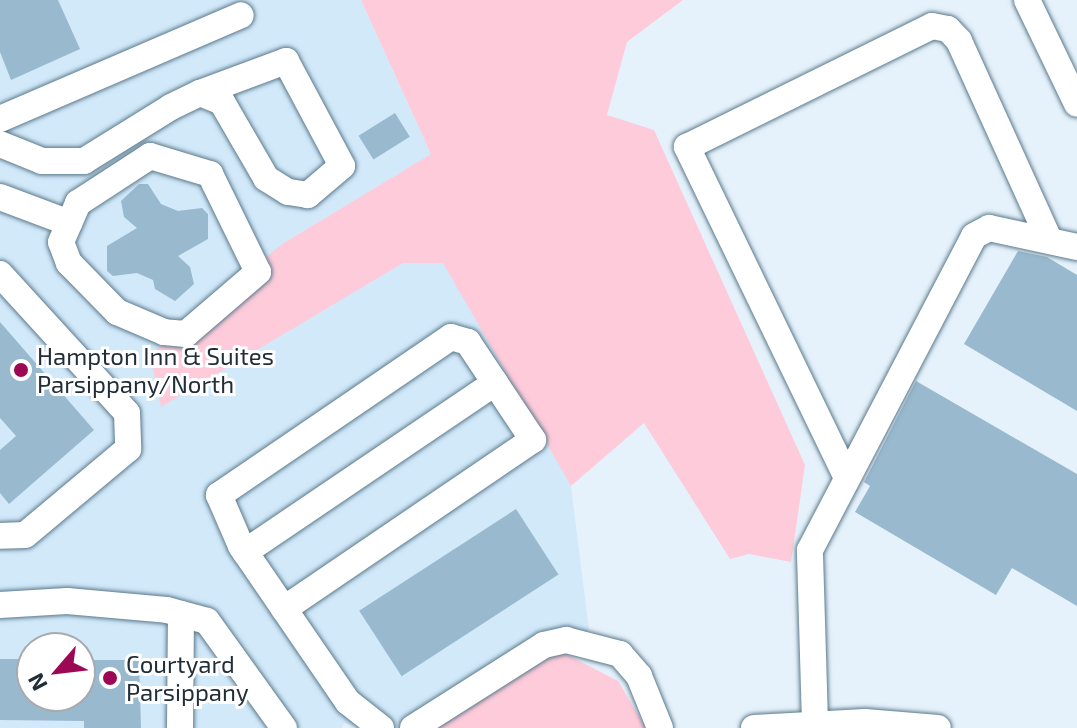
<!DOCTYPE html>
<html>
<head>
<meta charset="utf-8">
<style>
  body { margin:0 }
  #map { position:relative; width:1077px; height:728px; overflow:hidden; background:#e5f2fb; font-family:"Exo 2",sans-serif }
  div>[style] { position:absolute }
  .built>* { inset:0; background:#d1e9f9 }
  .green>* { inset:0; background:#fecbda }
  .building>* { inset:0; background:#99b9ce; transform-origin:0 0 }
  .roads { filter:drop-shadow(0 0 2px #5b798c) drop-shadow(0 0 2px #5b798c) }
  .minor>* { height:26px; margin:-13px; padding:0 13px; transform-origin:13px; border-radius:13px; background:#fff }
  .dots>* { width:22px; height:22px; translate:-50% -50%; box-sizing:border-box; border:4px solid #fff; border-radius:50% }
  span { translate:-50% -50%; white-space:nowrap; text-align:center; line-height:1.15; -webkit-text-stroke:6px #fff; paint-order:stroke }
  .poi-label { font-size:24px; color:#222e37 }
  .left { translate:0 -50%; text-align:left }
  .north { position:absolute; left:16px; top:632px; width:80px; height:80px; box-sizing:border-box; background:#fff; border:2px solid #a7abaf; border-radius:50%; rotate:242deg; font-size:22px; font-weight:700; line-height:32px; text-align:center; color:#222e37 }
  .north::after { content:''; display:block; margin:auto; width:28px; height:36px; background:#9d0854; clip-path:polygon(50% 0,100% 100%,50% 72%,0 100%) }
</style>
</head>
<body>
<div id="map">
  <div class="built">
    <div style="clip-path:polygon(evenodd,0 0,361px 0,431px 154px,282px 244px,160px 406px,403px 263px,543px 263px,589px 630px,437px 728px,361px 728px,344px 723px,342px 728px,0 728px,0 0,32px 648px,80px 648px,80px 696px,32px 696px,32px 648px)"></div>
  </div>
  <div class="green">
    <div style="clip-path:polygon(361px 0,683px 0,627px 42px,607px 115px,654px 130px,805px 465px,791px 562px,749px 554px,730px 559px,644px 423px,571px 486px,443px 263px,403px 263px,161px 407px,150px 355px,282px 244px,431px 154px)"></div>
    <div style="clip-path:polygon(558px 650px,618px 681px,646px 728px,437px 728px)"></div>
  </div>
  <div class="building">
    <div style="clip-path:polygon(0 0,58px 0,80px 49px,11px 80px,0 52px)"></div>
    <div style="left:395px;top:113px;width:28px;height:43px;rotate:58deg"></div>
    <div style="clip-path:polygon(139px 184px,148px 184px,161px 204px,178px 211px,202px 208px,208px 214px,208px 239px,178px 256px,190px 267px,194px 284px,175px 301px,155px 289px,153px 280px,137px 273px,113px 276px,107px 271px,107px 246px,137px 228px,124px 217px,121px 201px)"></div>
    <div style="clip-path:polygon(1018px 251px,1047px 257px,1077px 275px,1077px 411px,964px 344px)"></div>
    <div style="clip-path:polygon(0 322px,94px 430px,9px 504px,0 493px,0 450px,16px 436px,0 418px)"></div>
    <div style="clip-path:polygon(916px 381px,1077px 474px,1077px 606px,1012px 568px,996px 595px,855px 512px,870px 486px,864px 482px)"></div>
    <div style="left:516px;top:509px;width:78px;height:187px;rotate:57deg"></div>
    <div style="clip-path:polygon(0 659px,32px 659px,32px 696px,80px 696px,80px 660px,139px 660px,141px 728px,84px 728px,84px 721px,0 720px)"></div>
  </div>
  <div class="roads">
    <div class="minor">
      <div style="left:1027px;top:0;width:115px;rotate:64.3deg"></div>
      <div style="left:0;top:119px;width:262px;rotate:-23.3deg"></div>
      <div style="left:0;top:144px;width:45px;rotate:22deg"></div>
      <div style="left:42px;top:161px;width:42px"></div>
      <div style="left:84px;top:161px;width:102px;rotate:-31.8deg"></div>
      <div style="left:171px;top:107px;width:32px;rotate:-26deg"></div>
      <div style="left:200px;top:93px;width:92px;rotate:-20.4deg"></div>
      <div style="left:286px;top:61px;width:119px;rotate:61.9deg"></div>
      <div style="left:342px;top:166px;width:45px;rotate:139.5deg"></div>
      <div style="left:308px;top:195px;width:20px;rotate:-171deg"></div>
      <div style="left:288px;top:192px;width:26px;rotate:-148deg"></div>
      <div style="left:266px;top:178px;width:88px;rotate:-120.1deg"></div>
      <div style="left:222px;top:102px;width:24px;rotate:-158deg"></div>
      <div style="left:150px;top:156px;width:63px;rotate:16.7deg"></div>
      <div style="left:210px;top:174px;width:109px;rotate:63.9deg"></div>
      <div style="left:258px;top:272px;width:95px;rotate:139.3deg"></div>
      <div style="left:186px;top:334px;width:22px;rotate:-175deg"></div>
      <div style="left:164px;top:332px;width:51px;rotate:-156.9deg"></div>
      <div style="left:117px;top:312px;width:69px;rotate:-134.4deg"></div>
      <div style="left:69px;top:263px;width:22px;rotate:-111deg"></div>
      <div style="left:61px;top:242px;width:43px;rotate:-66.4deg"></div>
      <div style="left:78px;top:203px;width:86px;rotate:-33.1deg"></div>
      <div style="left:0;top:197px;width:74px;rotate:20.6deg"></div>
      <div style="left:0;top:274px;width:188px;rotate:47.6deg"></div>
      <div style="left:127px;top:413px;width:36px;rotate:88deg"></div>
      <div style="left:128px;top:449px;width:134px;rotate:140.1deg"></div>
      <div style="left:25px;top:535px;width:25px;rotate:178deg"></div>
      <div style="left:847px;top:478px;width:368px;rotate:-115.8deg"></div>
      <div style="left:687px;top:147px;width:273px;rotate:-26.3deg"></div>
      <div style="left:932px;top:26px;width:16px;rotate:11deg"></div>
      <div style="left:948px;top:29px;width:16px;rotate:47deg"></div>
      <div style="left:959px;top:41px;width:217px;rotate:65.6deg"></div>
      <div style="left:245px;top:552px;width:302px;rotate:-34.1deg"></div>
      <div style="left:0;top:605px;width:67px;rotate:-3.4deg"></div>
      <div style="left:67px;top:601px;width:100px;rotate:5.1deg"></div>
      <div style="left:167px;top:610px;width:41px;rotate:15.4deg"></div>
      <div style="left:207px;top:621px;width:132px;rotate:54.3deg"></div>
      <div style="left:284px;top:609px;width:301px;rotate:-34.2deg"></div>
      <div style="left:533px;top:440px;width:118px;rotate:-123.6deg"></div>
      <div style="left:468px;top:342px;width:18px;rotate:-164deg"></div>
      <div style="left:451px;top:337px;width:281px;rotate:145.7deg"></div>
      <div style="left:219px;top:495px;width:56px;rotate:66.7deg"></div>
      <div style="left:241px;top:546px;width:189px;rotate:55.6deg"></div>
      <div style="left:348px;top:702px;width:42px;rotate:38.2deg"></div>
      <div style="left:815px;top:723px;width:173px;rotate:-91.7deg"></div>
      <div style="left:810px;top:550px;width:354px;rotate:-62.4deg"></div>
      <div style="left:974px;top:236px;width:17px;rotate:-28deg"></div>
      <div style="left:989px;top:228px;width:90px;rotate:12.2deg"></div>
      <div style="left:180px;top:728px;width:114px;rotate:-89.5deg"></div>
      <div style="left:413px;top:728px;width:155px;rotate:-32.4deg"></div>
      <div style="left:544px;top:645px;width:23px;rotate:-13deg"></div>
      <div style="left:566px;top:640px;width:56px;rotate:14.5deg"></div>
      <div style="left:620px;top:654px;width:29px;rotate:49deg"></div>
      <div style="left:639px;top:676px;width:56px;rotate:68deg"></div>
      <div style="left:754px;top:728px;width:111px;rotate:-3.1deg"></div>
      <div style="left:865px;top:722px;width:73px;rotate:4.7deg"></div>
    </div>
  </div>
  <div class="dots">
    <div style="left:21px;top:370px;background:#9d0854"></div>
    <div style="left:110px;top:678px;background:#9d0854"></div>
  </div>
  <div class="poi-label">
    <span class="left" style="left:37px;top:370px">Hampton Inn &amp; Suites<br>Parsippany/North</span>
    <span class="left" style="left:126px;top:678px">Courtyard<br>Parsippany</span>
  </div>
  <div class="north">N</div>
</div>
</body>
</html>
